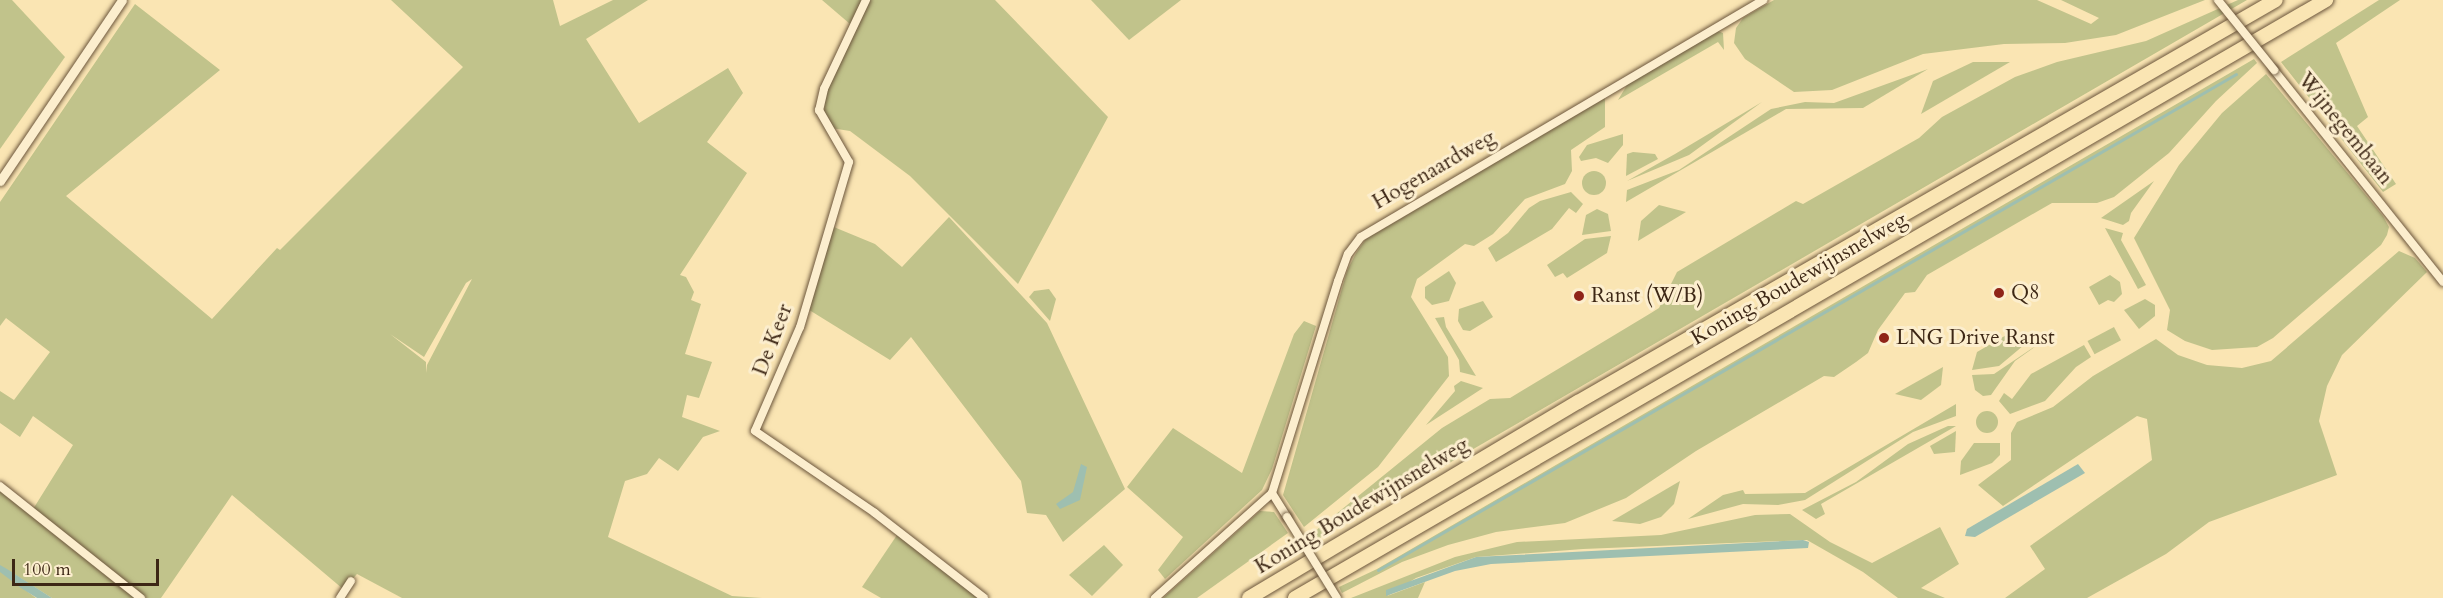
<!DOCTYPE html>
<html>
<head>
<meta charset="utf-8">
<style>
  body { margin:0 }
  #map { position:relative; width:2443px; height:598px; overflow:hidden; background:#fae5b3; font-family:Cardo,serif }
  div>[style] { position:absolute }
  .green>* { inset:0; background:#c1c38b; transform-origin:0 0 }
  .round { border-radius:50% }
  .water>* { inset:0; background:#9ebfb0 }
  .stream>* { height:3px; margin:-1.5px; padding:0 1.5px; transform-origin:1.5px; border-radius:1.5px; background:#9ebfb0 }
  .roads { filter:drop-shadow(0 0 2px #6c563c) drop-shadow(0 0 2px #6c563c) }
  .minor>* { height:8px; margin:-4px; padding:0 4px; transform-origin:4px; border-radius:4px; background:#fceece }
  .tertiary>* { height:9px; margin:-4.5px; padding:0 4.5px; transform-origin:4.5px; border-radius:4.5px; background:#fceece }
  .motorway>* { height:14px; margin:-7px; padding:0 7px; transform-origin:7px; border-radius:7px; background:#fae5b3 }
  .bridges { filter:drop-shadow(0 0 2px #6c563c) drop-shadow(0 0 2px #6c563c) }
  .minor-bridge>* { height:8px; margin:-4px; padding:0 4px; transform-origin:4px; border-radius:4px; background:#fceece }
  .dots>* { width:16px; height:16px; translate:-50% -50%; box-sizing:border-box; border:3px solid #fceece; border-radius:50% }
  span { translate:-50% -50%; white-space:nowrap; text-align:center; line-height:1.15; -webkit-text-stroke:6px #fceece; paint-order:stroke }
  .street-label { font-size:21px; color:#3d2715 }
  .poi-label { font-size:21px; color:#3d2715 }
  .left { translate:0 -50%; text-align:left }
  .scale { position:absolute; left:12px; top:559px; width:147px; height:27px; box-sizing:border-box; border:3px solid #3d2715; border-top:0; padding-left:8px; font-size:18px; line-height:21px; white-space:nowrap; color:#3d2715; -webkit-text-stroke:4px #fceece; paint-order:stroke }
</style>
</head>
<body>
<div id="map">
  <div class="green">
    <div style="clip-path:polygon(0 0,12px 0,65px 57px,0 149px)"></div>
    <div style="clip-path:polygon(evenodd,391px 0,553px 0,560px 26px,613px 0,648px 0,586px 39px,639px 123px,728px 68px,743px 93px,707px 142px,747px 173px,680px 275px,686px 277px,694px 292px,691px 300px,701px 304px,685px 354px,712px 362px,699px 398px,687px 395px,682px 417px,720px 431px,703px 437px,678px 471px,659px 458px,647px 474px,625px 481px,608px 537px,732px 596px,762px 598px,402px 598px,357px 574px,343px 589px,232px 495px,161px 598px,52px 598px,11px 572px,8px 577px,36px 598px,0 598px,0 490px,30px 514px,73px 445px,33px 416px,20px 437px,0 423px,0 391px,14px 400px,50px 352px,6px 318px,0 326px,0 202px,135px 4px,220px 70px,66px 196px,212px 319px,277px 248px,280px 250px,463px 67px,391px 0,472px 279px,427px 365px,426px 373px,426px 362px,390px 334px,424px 357px,466px 283px,472px 279px)"></div>
    <div style="clip-path:polygon(822px 0,862px 0,850px 24px)"></div>
    <div style="clip-path:polygon(869px 0,995px 0,1108px 117px,1018px 284px,910px 176px,850px 131px,831px 128px,824px 115px,826px 91px)"></div>
    <div style="clip-path:polygon(1091px 0,1181px 0,1129px 40px)"></div>
    <div style="clip-path:polygon(1774px 0,2037px 0,2091px 24px,2099px 18px,2061px 0,2205px 0,2116px 35px,2065px 43px,2004px 44px,1923px 54px,1832px 90px,1794px 92px,1745px 59px,1734px 43px,1736px 28px,1743px 18px)"></div>
    <div style="clip-path:polygon(2238px 0,2247px 0,1313px 542px,1309px 536px,1442px 428px,1490px 399px,1510px 398px,1651px 313px,1659px 308px,1677px 272px,1796px 201px,1803px 204px,1919px 138px,1942px 117px,2015px 77px,2057px 62px,2146px 41px)"></div>
    <div style="clip-path:polygon(2379px 0,2400px 0,2336px 43px,2368px 117px,2357px 126px,2396px 184px,2383px 192px,2281px 62px)"></div>
    <div style="clip-path:polygon(1718px 31px,1723px 33px,1724px 50px,1718px 42px,1618px 100px,1627px 85px)"></div>
    <div style="clip-path:polygon(2254px 59px,2257px 63px,2216px 101px,2169px 153px,2114px 197px,2097px 203px,2052px 203px,1927px 275px,1915px 292px,1905px 293px,1878px 330px,1868px 353px,1856px 362px,1834px 377px,1824px 376px,1696px 451px,1626px 498px,1565px 523px,1496px 532px,1448px 545px,1402px 562px,1342px 593px,1339px 587px,1377px 569px)"></div>
    <div style="clip-path:polygon(1973px 62px,2010px 62px,1921px 114px,1933px 81px)"></div>
    <div style="clip-path:polygon(1928px 69px,1863px 108px,1786px 109px,1626px 202px,1627px 190px,1679px 170px,1771px 109px,1805px 102px,1834px 103px)"></div>
    <div style="clip-path:polygon(2266px 74px,2383px 216px,2389px 227px,2387px 235px,2381px 245px,2273px 338px,2257px 347px,2212px 350px,2185px 341px,2167px 330px,2170px 310px,2134px 238px,2179px 165px,2222px 113px)"></div>
    <div style="clip-path:polygon(1605px 98px,1605px 127px,1571px 150px,1572px 171px,1565px 184px,1525px 199px,1493px 234px,1474px 246px,1465px 244px,1417px 279px,1411px 297px,1448px 357px,1449px 376px,1378px 467px,1304px 527px,1283px 495px,1347px 271px,1356px 253px,1366px 239px)"></div>
    <div style="clip-path:polygon(1762px 102px,1689px 155px,1627px 181px,1675px 154px)"></div>
    <div style="clip-path:polygon(1623px 134px,1623px 145px,1608px 163px,1596px 158px,1581px 161px,1579px 157px,1587px 145px)"></div>
    <div style="clip-path:polygon(1633px 152px,1655px 154px,1658px 159px,1626px 176px,1627px 154px)"></div>
    <div class="round" style="left:1582px;top:171px;width:24px;height:24px"></div>
    <div style="clip-path:polygon(2154px 181px,2131px 213px,2129px 221px,2123px 225px,2101px 218px)"></div>
    <div style="clip-path:polygon(1571px 192px,1583px 204px,1576px 213px,1569px 208px,1552px 229px,1496px 262px,1488px 248px,1508px 233px,1529px 208px,1540px 201px)"></div>
    <div style="clip-path:polygon(1659px 205px,1686px 212px,1638px 241px,1641px 221px)"></div>
    <div style="clip-path:polygon(1597px 209px,1608px 214px,1611px 231px,1582px 235px,1586px 215px)"></div>
    <div style="clip-path:polygon(949px 217px,1047px 323px,1125px 489px,1063px 542px,1046px 515px,1027px 513px,1021px 481px,911px 337px,890px 360px,806px 308px,829px 225px,875px 244px,902px 267px)"></div>
    <div style="clip-path:polygon(2105px 228px,2123px 233px,2121px 240px,2146px 285px,2138px 289px)"></div>
    <div style="clip-path:polygon(1611px 236px,1607px 253px,1567px 278px,1563px 273px,1555px 277px,1547px 265px,1585px 239px)"></div>
    <div style="clip-path:polygon(2399px 251px,2415px 258px,2427px 272px,2342px 355px,2327px 386px,2319px 421px,2337px 475px,2209px 522px,2166px 554px,2087px 598px,2005px 598px,2045px 569px,2030px 546px,2152px 460px,2147px 419px,2137px 416px,2003px 506px,1978px 485px,2011px 460px,2011px 433px,2017px 422px,2053px 407px,2093px 376px,2156px 339px,2178px 355px,2207px 365px,2242px 368px,2271px 361px)"></div>
    <div style="clip-path:polygon(1449px 271px,1456px 283px,1449px 301px,1432px 305px,1425px 298px,1425px 287px)"></div>
    <div style="clip-path:polygon(2110px 275px,2120px 282px,2122px 294px,2114px 302px,2108px 300px,2099px 305px,2089px 287px)"></div>
    <div style="clip-path:polygon(1049px 289px,1056px 299px,1050px 321px,1029px 297px,1034px 291px)"></div>
    <div style="clip-path:polygon(2145px 299px,2155px 305px,2155px 316px,2139px 329px,2124px 310px)"></div>
    <div style="clip-path:polygon(1483px 301px,1493px 317px,1470px 331px,1463px 330px,1458px 321px,1459px 309px)"></div>
    <div style="clip-path:polygon(1444px 317px,1446px 327px,1476px 376px,1460px 372px,1459px 360px,1435px 318px)"></div>
    <div style="clip-path:polygon(1304px 321px,1316px 326px,1272px 469px,1262px 490px,1165px 579px,1158px 570px,1183px 537px,1127px 487px,1173px 428px,1242px 473px,1294px 334px)"></div>
    <div style="left:2114px;top:327px;width:15px;height:30px;rotate:62deg"></div>
    <div style="clip-path:polygon(2015px 330px,2018px 335px,2025px 331px,2030px 340px,1999px 366px,1972px 370px,1977px 352px)"></div>
    <div style="clip-path:polygon(2043px 341px,2015px 361px,1991px 395px,1983px 396px,1975px 390px,1972px 375px,1994px 374px)"></div>
    <div style="clip-path:polygon(2084px 345px,2091px 357px,2076px 367px,2045px 401px,2010px 414px,1999px 401px,2004px 393px,2012px 399px,2031px 374px)"></div>
    <div style="clip-path:polygon(1943px 367px,1941px 385px,1921px 400px,1895px 394px)"></div>
    <div style="clip-path:polygon(1461px 381px,1483px 388px,1426px 425px,1455px 391px,1454px 386px)"></div>
    <div style="clip-path:polygon(1956px 404px,1956px 416px,1913px 432px,1805px 500px,1778px 505px,1743px 504px,1688px 519px,1723px 495px,1743px 490px,1745px 494px,1805px 493px)"></div>
    <div class="round" style="left:1976px;top:411px;width:22px;height:22px"></div>
    <div style="clip-path:polygon(1948px 426px,1956px 426px,1821px 504px,1825px 514px,1816px 519px,1802px 510px,1856px 482px,1908px 444px)"></div>
    <div style="clip-path:polygon(1956px 431px,1955px 452px,1934px 454px,1930px 446px)"></div>
    <div style="clip-path:polygon(1974px 443px,2000px 443px,2000px 455px,1992px 463px,1960px 475px,1961px 461px)"></div>
    <div style="clip-path:polygon(1680px 481px,1674px 504px,1661px 517px,1640px 524px,1612px 521px)"></div>
    <div style="clip-path:polygon(1260px 511px,1274px 512px,1288px 533px,1197px 598px,1163px 598px)"></div>
    <div style="clip-path:polygon(1790px 514px,1830px 542px,1872px 563px,1940px 527px,1959px 564px,1921px 588px,1945px 598px,1898px 598px,1863px 572px,1807px 540px,1583px 549px,1476px 557px,1416px 578px,1387px 596px,1425px 582px,1418px 598px,1351px 598px,1455px 557px,1517px 542px,1661px 535px,1755px 515px)"></div>
    <div style="clip-path:polygon(897px 535px,979px 598px,881px 598px,862px 587px)"></div>
    <div style="clip-path:polygon(1104px 545px,1123px 565px,1092px 596px,1069px 575px)"></div>
  </div>
  <div class="water">
    <div style="clip-path:polygon(1081px 464px,1087px 467px,1080px 500px,1060px 509px,1056px 504px,1073px 492px)"></div>
    <div style="clip-path:polygon(2078px 464px,2085px 473px,1975px 537px,1965px 536px,1967px 529px)"></div>
    <div style="clip-path:polygon(1803px 540px,1809px 542px,1808px 548px,1491px 564px,1455px 571px,1386px 596px,1386px 590px,1476px 557px)"></div>
    <div style="clip-path:polygon(0 565px,7px 569px,52px 598px,37px 598px,21px 588px,0 572px)"></div>
  </div>
  <div class="stream">
    <div style="left:1378px;top:570px;width:991px;rotate:-30.03deg"></div>
  </div>
  <div class="roads">
    <div class="minor">
      <div style="left:866px;top:0;width:98px;rotate:115.3deg"></div>
      <div style="left:824px;top:89px;width:22px;rotate:103deg"></div>
      <div style="left:819px;top:110px;width:60px;rotate:60deg"></div>
      <div style="left:849px;top:162px;width:172px;rotate:106.5deg"></div>
      <div style="left:800px;top:327px;width:113px;rotate:113.4deg"></div>
      <div style="left:755px;top:431px;width:145px;rotate:34.3deg"></div>
      <div style="left:875px;top:513px;width:138px;rotate:37.9deg"></div>
      <div style="left:2274px;top:70px;width:271px;rotate:51.4deg"></div>
      <div style="left:0;top:486px;width:180px;rotate:38.5deg"></div>
      <div style="left:1272px;top:493px;width:28px;rotate:58deg"></div>
      <div style="left:340px;top:598px;width:20px;rotate:-57deg"></div>
      <div style="left:1155px;top:598px;width:157px;rotate:-41.9deg"></div>
      <div style="left:1272px;top:493px;width:222px;rotate:-72.7deg"></div>
      <div style="left:1338px;top:281px;width:29px;rotate:-70deg"></div>
      <div style="left:1348px;top:254px;width:21px;rotate:-53deg"></div>
      <div style="left:1361px;top:237px;width:467px;rotate:-30.5deg"></div>
    </div>
    <div class="tertiary">
      <div style="left:0;top:181px;width:218px;rotate:-56deg"></div>
    </div>
    <div class="motorway">
      <div style="left:1249px;top:598px;width:383px;rotate:-30.8deg"></div>
      <div style="left:1578px;top:402px;width:805px;rotate:-29.94deg"></div>
      <div style="left:1295px;top:598px;width:1192px;rotate:-30.11deg"></div>
    </div>
  </div>
  <div class="bridges">
    <div class="minor-bridge">
      <div style="left:2218px;top:0;width:90px;rotate:51.3deg"></div>
      <div style="left:1287px;top:517px;width:95px;rotate:58.3deg"></div>
    </div>
  </div>
  <div class="dots">
    <div style="left:1999px;top:293px;background:#8f2418"></div>
    <div style="left:1579px;top:296px;background:#8f2418"></div>
    <div style="left:1884px;top:338px;background:#8f2418"></div>
  </div>
  <div class="street-label">
    <span style="left:2345px;top:129px;rotate:51deg">Wijnegembaan</span>
    <span style="left:1434px;top:170px;rotate:-30deg">Hogenaardweg</span>
    <span style="left:1799px;top:279px;rotate:-30deg">Koning Boudewijnsnelweg</span>
    <span style="left:773px;top:340px;rotate:-69deg">De Keer</span>
    <span style="left:1362px;top:506px;rotate:-31deg">Koning Boudewijnsnelweg</span>
  </div>
  <div class="poi-label">
    <span class="left" style="left:2011px;top:293px">Q8</span>
    <span class="left" style="left:1591px;top:296px">Ranst (W/B)</span>
    <span class="left" style="left:1896px;top:338px">LNG Drive Ranst</span>
  </div>
  <div class="scale">100 m</div>
</div>
</body>
</html>
